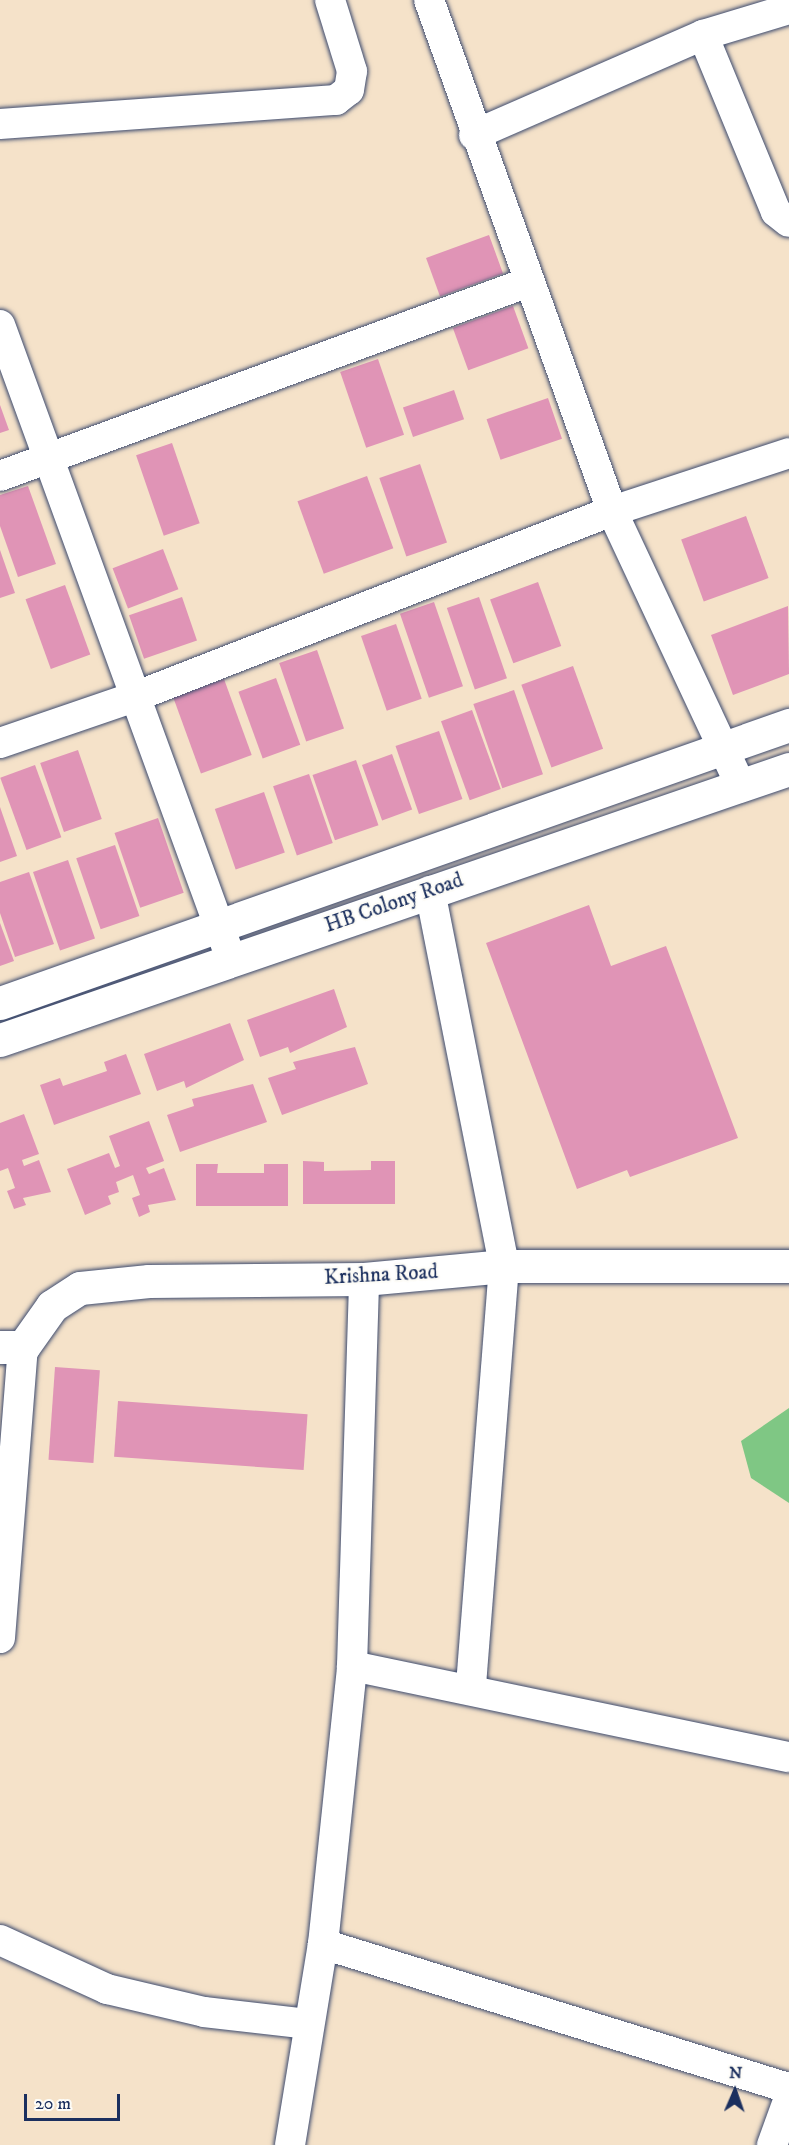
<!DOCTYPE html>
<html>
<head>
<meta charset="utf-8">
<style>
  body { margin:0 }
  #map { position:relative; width:789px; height:2145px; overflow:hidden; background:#f5e2c9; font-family:"IM FELL DW Pica",serif }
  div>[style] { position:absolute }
  .green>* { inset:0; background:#7fc784 }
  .building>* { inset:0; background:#e094b6; transform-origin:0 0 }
  .roads { filter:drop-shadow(0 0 2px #3c4a6e) drop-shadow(0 0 2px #3c4a6e) }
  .minor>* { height:30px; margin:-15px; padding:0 15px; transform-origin:15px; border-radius:15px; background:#fff }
  .tertiary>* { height:33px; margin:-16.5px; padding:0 16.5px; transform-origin:16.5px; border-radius:16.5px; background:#fff }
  span { translate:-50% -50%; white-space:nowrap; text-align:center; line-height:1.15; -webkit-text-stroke:4.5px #fdfcf7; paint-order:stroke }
  .street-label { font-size:21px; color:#1b2f5e }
  .north { position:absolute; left:705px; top:2061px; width:60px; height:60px; -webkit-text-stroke:4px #fdfcf7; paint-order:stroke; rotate:2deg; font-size:16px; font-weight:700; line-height:24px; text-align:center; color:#1b2f5e }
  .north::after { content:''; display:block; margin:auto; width:21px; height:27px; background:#1b2f5e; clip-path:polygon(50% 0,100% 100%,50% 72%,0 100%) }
  .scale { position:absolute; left:24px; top:2094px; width:96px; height:27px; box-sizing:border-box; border:3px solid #1b2f5e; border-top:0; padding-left:8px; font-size:18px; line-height:21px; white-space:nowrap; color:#1b2f5e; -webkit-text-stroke:4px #fdfcf7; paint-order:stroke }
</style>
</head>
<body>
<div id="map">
  <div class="green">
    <div style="clip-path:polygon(789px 1408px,789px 1503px,751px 1478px,741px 1441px)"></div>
  </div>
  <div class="building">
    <div style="left:489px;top:235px;width:41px;height:67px;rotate:70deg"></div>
    <div style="left:513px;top:306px;width:45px;height:64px;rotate:70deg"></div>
    <div style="left:378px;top:359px;width:80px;height:40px;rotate:71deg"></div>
    <div style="left:454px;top:390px;width:31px;height:54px;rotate:71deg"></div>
    <div style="left:548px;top:398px;width:43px;height:65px;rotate:71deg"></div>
    <div style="clip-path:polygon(0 405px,9px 430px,0 433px)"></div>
    <div style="left:172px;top:443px;width:85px;height:38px;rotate:71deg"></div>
    <div style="left:420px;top:464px;width:83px;height:43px;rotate:71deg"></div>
    <div style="left:367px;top:476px;width:77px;height:74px;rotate:70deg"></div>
    <div style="clip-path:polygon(28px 486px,56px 564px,18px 577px,0 526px,0 495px)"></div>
    <div style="left:746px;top:516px;width:66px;height:69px;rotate:70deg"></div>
    <div style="left:163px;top:549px;width:43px;height:54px;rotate:69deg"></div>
    <div style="clip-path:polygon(0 550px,15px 593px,0 598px)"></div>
    <div style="left:538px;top:582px;width:68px;height:51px;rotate:70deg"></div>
    <div style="left:65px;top:585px;width:74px;height:42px;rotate:70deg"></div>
    <div style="left:182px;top:597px;width:46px;height:56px;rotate:71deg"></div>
    <div style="left:479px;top:597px;width:86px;height:34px;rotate:71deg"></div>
    <div style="left:434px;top:602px;width:89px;height:36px;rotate:71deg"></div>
    <div style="clip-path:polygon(788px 606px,789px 674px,733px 695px,711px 635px)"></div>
    <div style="left:396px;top:624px;width:79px;height:37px;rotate:71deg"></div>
    <div style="left:317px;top:650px;width:83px;height:40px;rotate:71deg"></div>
    <div style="left:573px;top:666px;width:88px;height:55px;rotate:70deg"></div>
    <div style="left:276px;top:678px;width:71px;height:40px;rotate:70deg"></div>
    <div style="left:224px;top:679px;width:81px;height:54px;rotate:70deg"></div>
    <div style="left:514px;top:690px;width:89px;height:43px;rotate:71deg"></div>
    <div style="left:472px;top:710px;width:84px;height:33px;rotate:70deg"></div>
    <div style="left:439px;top:731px;width:72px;height:46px;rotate:71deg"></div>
    <div style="left:78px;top:750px;width:73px;height:40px;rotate:71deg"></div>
    <div style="left:392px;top:754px;width:59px;height:32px;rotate:70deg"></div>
    <div style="left:356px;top:760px;width:69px;height:46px;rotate:71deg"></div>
    <div style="left:35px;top:765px;width:77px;height:37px;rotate:70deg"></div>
    <div style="left:309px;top:774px;width:73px;height:38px;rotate:71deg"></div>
    <div style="left:264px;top:792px;width:64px;height:52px;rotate:71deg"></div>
    <div style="clip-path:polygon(0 807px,17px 856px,0 862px)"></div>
    <div style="left:158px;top:818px;width:79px;height:46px;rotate:71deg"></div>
    <div style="left:115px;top:845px;width:75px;height:41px;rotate:71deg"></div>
    <div style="left:68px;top:860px;width:83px;height:37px;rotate:71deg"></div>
    <div style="clip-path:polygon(29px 872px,54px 944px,15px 957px,0 913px,0 882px)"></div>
    <div style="clip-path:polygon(589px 905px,611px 966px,666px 946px,738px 1138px,630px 1177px,627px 1170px,577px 1189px,486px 943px)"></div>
    <div style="clip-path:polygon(0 923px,14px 961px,0 966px)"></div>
    <div style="clip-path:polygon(334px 989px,347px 1027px,290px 1053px,288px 1047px,260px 1057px,247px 1020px)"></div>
    <div style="clip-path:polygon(230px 1023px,244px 1060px,186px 1088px,184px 1081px,157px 1091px,144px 1054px)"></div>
    <div style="clip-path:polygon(355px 1047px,368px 1084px,282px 1115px,268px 1078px,296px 1069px,293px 1062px)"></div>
    <div style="clip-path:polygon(126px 1054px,141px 1094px,54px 1125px,40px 1085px,60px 1078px,63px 1086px,107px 1071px,104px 1062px)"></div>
    <div style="clip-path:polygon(253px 1084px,267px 1122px,180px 1152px,167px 1115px,194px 1106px,192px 1099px)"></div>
    <div style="clip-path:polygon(24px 1114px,39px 1154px,22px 1160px,24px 1166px,39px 1160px,51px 1192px,23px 1198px,26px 1205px,14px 1209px,7px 1191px,15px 1188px,8px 1168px,0 1171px,0 1123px)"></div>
    <div style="clip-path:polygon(149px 1121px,164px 1161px,146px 1168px,149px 1174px,164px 1168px,176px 1200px,148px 1205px,150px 1212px,139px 1217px,132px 1198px,140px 1195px,133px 1175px,116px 1182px,119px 1192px,108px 1196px,111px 1204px,85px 1215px,67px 1169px,109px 1153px,115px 1168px,120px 1166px,109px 1136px)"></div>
    <div style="clip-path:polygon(303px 1161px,324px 1162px,324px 1171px,371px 1170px,371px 1161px,395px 1161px,395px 1204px,303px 1204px)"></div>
    <div style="clip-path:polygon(196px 1164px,218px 1164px,217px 1173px,264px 1173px,264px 1164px,288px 1164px,288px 1206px,196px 1206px)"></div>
    <div style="left:55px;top:1367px;width:45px;height:93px;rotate:4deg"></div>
    <div style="left:118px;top:1401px;width:190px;height:56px;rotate:4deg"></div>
  </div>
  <div class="roads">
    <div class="minor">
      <div style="left:429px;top:0;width:543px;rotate:70.3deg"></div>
      <div style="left:612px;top:511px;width:304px;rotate:64.9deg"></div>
      <div style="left:703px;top:35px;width:191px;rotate:67.6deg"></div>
      <div style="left:776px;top:212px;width:16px;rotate:38deg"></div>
      <div style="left:0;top:124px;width:337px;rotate:-4.1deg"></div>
      <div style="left:336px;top:100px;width:16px;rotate:-38deg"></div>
      <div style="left:349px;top:90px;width:19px;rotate:-81deg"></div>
      <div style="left:352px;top:71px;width:74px;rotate:-107.2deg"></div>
      <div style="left:474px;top:135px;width:250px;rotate:-23.6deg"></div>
      <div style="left:703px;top:35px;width:90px;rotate:-16.8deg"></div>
      <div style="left:0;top:325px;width:675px;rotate:69.98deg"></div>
      <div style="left:0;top:476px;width:560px;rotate:-20.15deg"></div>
      <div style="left:0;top:743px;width:145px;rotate:-18.9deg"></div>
      <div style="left:137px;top:696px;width:510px;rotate:-21.28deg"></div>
      <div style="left:612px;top:511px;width:186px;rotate:-18.1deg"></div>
      <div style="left:430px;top:891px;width:382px;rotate:78.8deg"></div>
      <div style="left:504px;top:1266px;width:424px;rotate:94.5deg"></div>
      <div style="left:0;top:1638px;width:292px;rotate:-85.5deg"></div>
      <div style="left:352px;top:1666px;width:446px;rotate:11.8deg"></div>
      <div style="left:0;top:1940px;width:118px;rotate:24.6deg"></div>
      <div style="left:107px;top:1989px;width:100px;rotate:13.3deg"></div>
      <div style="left:204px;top:2012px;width:104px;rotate:6.6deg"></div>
      <div style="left:323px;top:1944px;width:488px;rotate:17.2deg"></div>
      <div style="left:290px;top:2145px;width:204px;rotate:-80.7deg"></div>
      <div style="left:323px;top:1944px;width:280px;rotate:-84deg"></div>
      <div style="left:352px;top:1666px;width:387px;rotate:-88.2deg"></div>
      <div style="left:772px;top:2145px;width:50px;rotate:-70.1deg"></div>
    </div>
    <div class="tertiary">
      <div style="left:0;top:1003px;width:837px;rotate:-19.41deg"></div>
      <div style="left:0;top:1040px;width:834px;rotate:-18.96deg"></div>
      <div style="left:0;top:1347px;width:23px"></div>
      <div style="left:23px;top:1347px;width:50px;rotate:-54.7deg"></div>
      <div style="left:52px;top:1306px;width:33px;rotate:-33deg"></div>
      <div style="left:80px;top:1288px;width:69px;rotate:-5.8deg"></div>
      <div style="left:149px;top:1281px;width:215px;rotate:-0.5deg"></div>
      <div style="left:364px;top:1279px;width:141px;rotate:-5.3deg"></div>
      <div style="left:504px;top:1266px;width:285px"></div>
    </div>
  </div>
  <div class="street-label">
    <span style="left:394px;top:903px;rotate:-19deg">HB Colony Road</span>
    <span style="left:381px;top:1275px;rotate:-3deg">Krishna Road</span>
  </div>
  <div class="north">N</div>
  <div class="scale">20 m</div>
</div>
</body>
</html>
